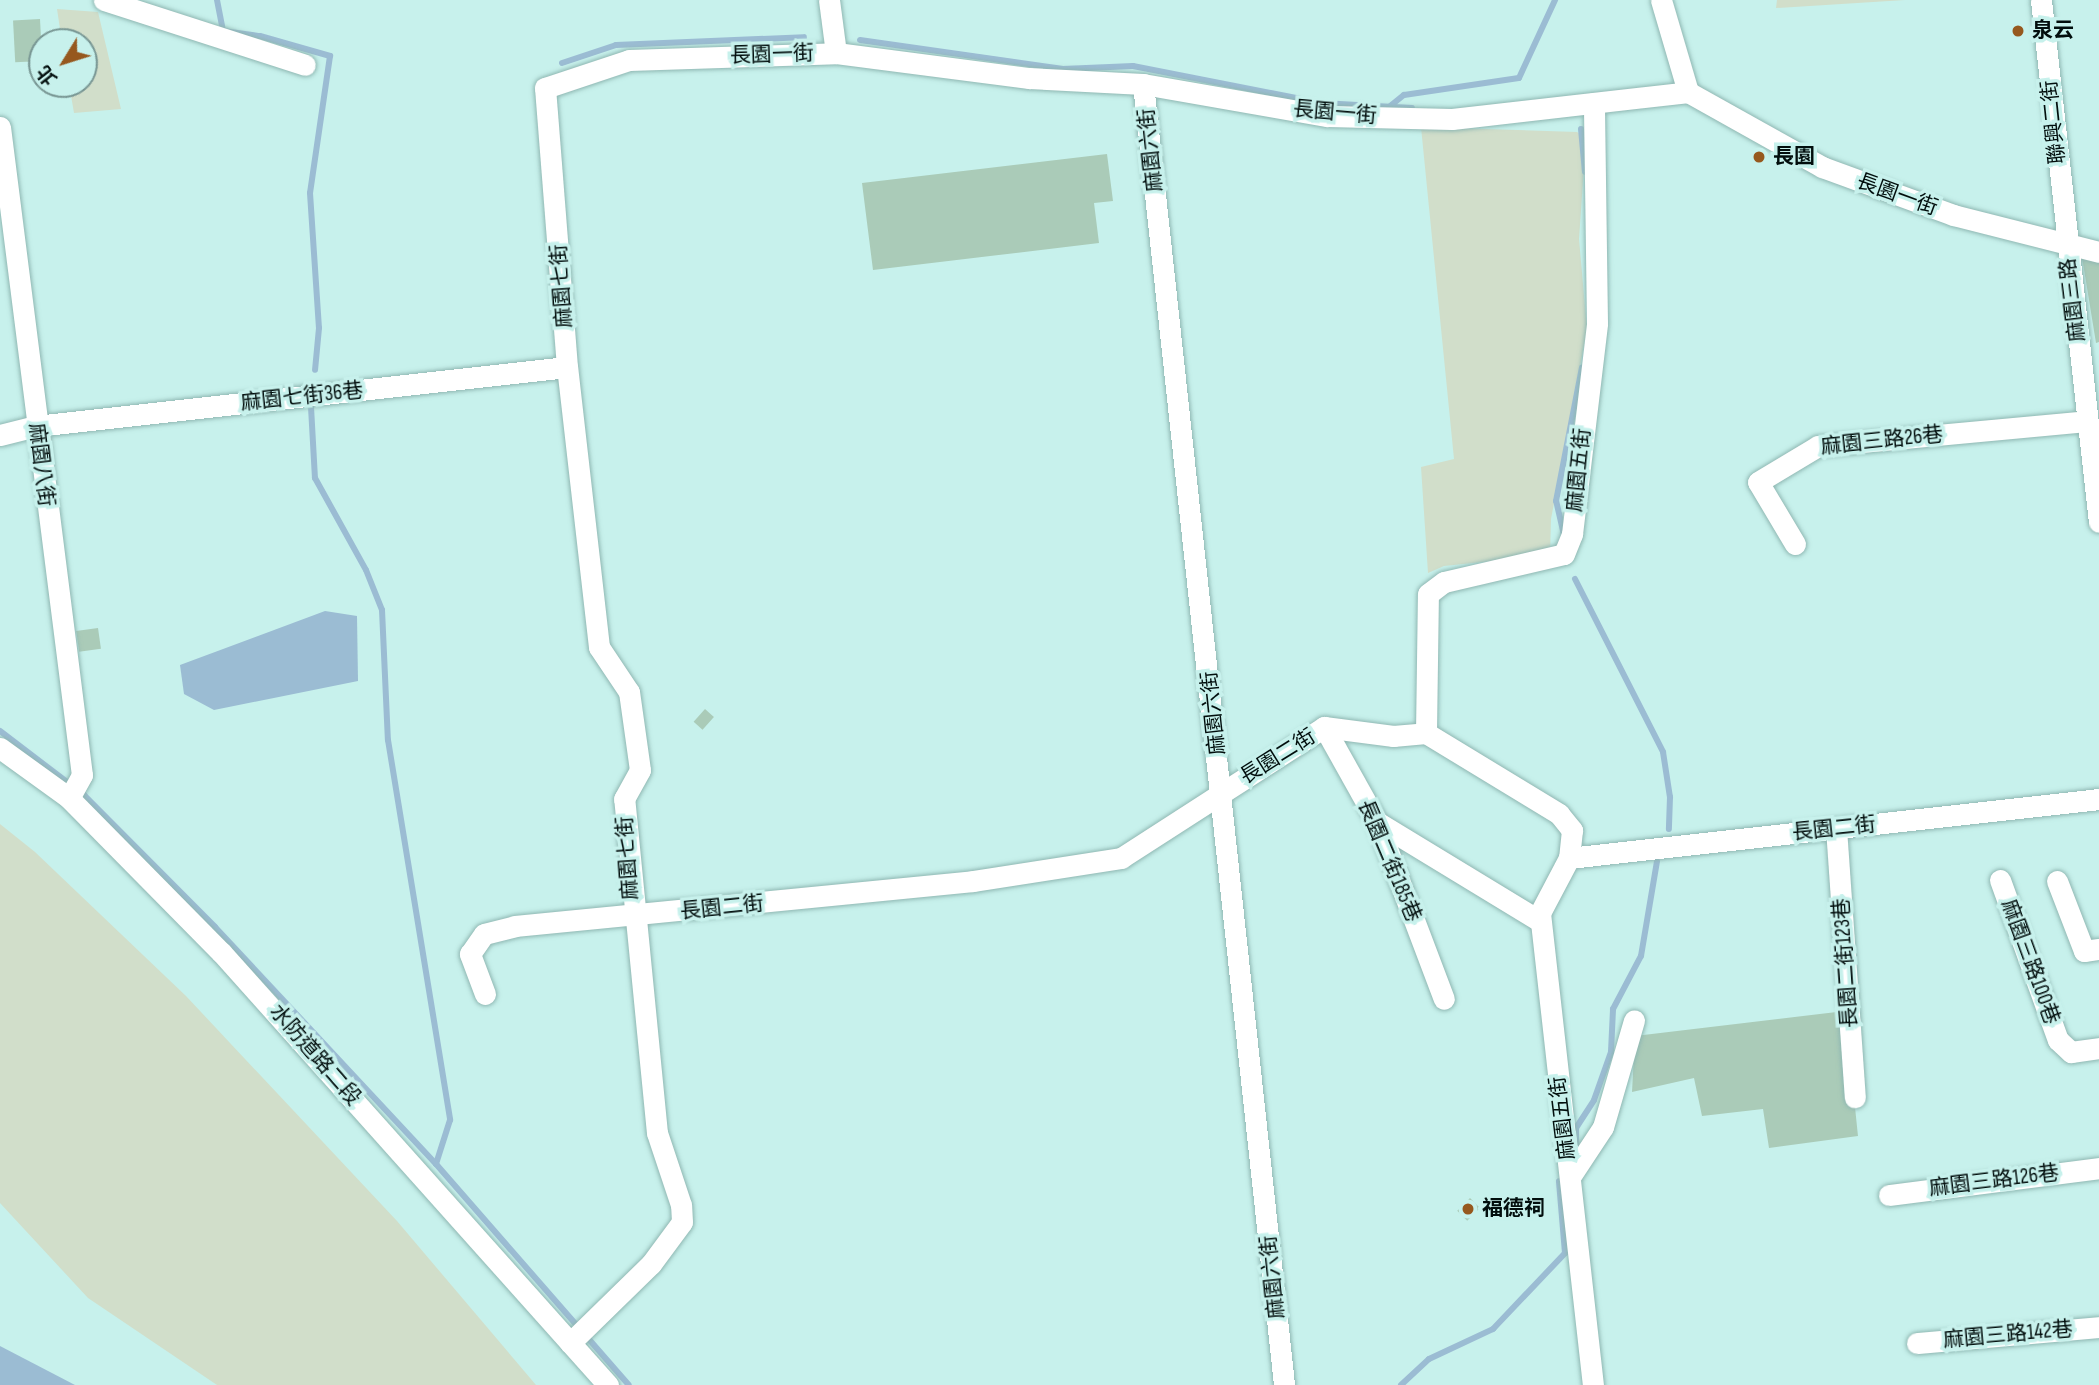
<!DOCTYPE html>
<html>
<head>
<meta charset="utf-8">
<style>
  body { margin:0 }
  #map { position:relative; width:2099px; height:1385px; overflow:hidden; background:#c7f1ec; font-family:"Sofia Sans Condensed","Noto Sans TC",sans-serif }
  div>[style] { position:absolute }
  .green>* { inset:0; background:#d1deca }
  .water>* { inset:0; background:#9bbcd3 }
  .stream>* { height:6px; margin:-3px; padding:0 3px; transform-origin:3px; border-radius:3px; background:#9bbcd3 }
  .building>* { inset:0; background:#aacbb8; transform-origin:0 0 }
  .roads { filter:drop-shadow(0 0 2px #8fb7b2) drop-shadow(0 0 2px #8fb7b2) }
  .minor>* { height:21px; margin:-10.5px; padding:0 10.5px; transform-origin:10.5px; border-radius:10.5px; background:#fff }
  .dots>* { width:19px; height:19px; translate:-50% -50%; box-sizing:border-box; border:4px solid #c7f1ec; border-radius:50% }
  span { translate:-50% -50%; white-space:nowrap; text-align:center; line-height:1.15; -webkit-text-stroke:7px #c7f1ec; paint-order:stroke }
  .poi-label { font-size:21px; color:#020e0d; font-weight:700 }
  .left { translate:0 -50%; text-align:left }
  .street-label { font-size:21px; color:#020e0d }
  .north { position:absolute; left:28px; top:28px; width:70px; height:70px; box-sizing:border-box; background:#c7f1ec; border:2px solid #789693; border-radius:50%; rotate:232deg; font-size:19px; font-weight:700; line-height:28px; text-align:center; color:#020e0d }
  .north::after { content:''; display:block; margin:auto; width:24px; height:32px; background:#96581e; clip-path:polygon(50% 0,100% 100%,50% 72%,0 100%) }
</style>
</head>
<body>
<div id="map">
  <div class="green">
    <div style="clip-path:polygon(1777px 0,1905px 0,1776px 8px)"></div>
    <div style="clip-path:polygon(57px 9px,98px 12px,121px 109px,74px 113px,69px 84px,84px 84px,84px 42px,62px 42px)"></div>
    <div style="clip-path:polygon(1421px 127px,1577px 132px,1586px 138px,1579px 239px,1587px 329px,1551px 519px,1550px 555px,1444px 566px,1428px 573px,1421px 467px,1454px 459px)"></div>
    <div style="clip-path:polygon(0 824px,35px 852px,186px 996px,397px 1221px,536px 1385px,217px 1385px,88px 1298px,0 1203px)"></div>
  </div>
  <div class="water">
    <div style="clip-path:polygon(325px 611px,357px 616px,358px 681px,214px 710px,184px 694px,180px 665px)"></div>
    <div style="clip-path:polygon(0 1346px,75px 1385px,0 1385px)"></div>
  </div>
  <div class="stream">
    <div style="left:217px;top:0;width:32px;rotate:79deg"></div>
    <div style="left:223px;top:31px;width:37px;rotate:8deg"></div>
    <div style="left:260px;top:36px;width:73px;rotate:15.9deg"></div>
    <div style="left:330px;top:56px;width:138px;rotate:98.3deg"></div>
    <div style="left:310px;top:193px;width:135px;rotate:86.2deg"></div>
    <div style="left:319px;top:328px;width:42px;rotate:95.4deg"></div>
    <div style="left:860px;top:40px;width:205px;rotate:8.1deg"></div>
    <div style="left:1063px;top:69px;width:70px;rotate:-2.5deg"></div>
    <div style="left:1133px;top:66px;width:192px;rotate:11.1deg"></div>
    <div style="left:1321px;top:103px;width:91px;rotate:3.1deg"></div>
    <div style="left:562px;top:63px;width:57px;rotate:-18.4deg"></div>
    <div style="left:616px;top:45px;width:188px;rotate:-2.4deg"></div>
    <div style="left:1389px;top:107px;width:19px;rotate:-39deg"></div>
    <div style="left:1404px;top:95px;width:116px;rotate:-8.4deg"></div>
    <div style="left:1519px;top:78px;width:86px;rotate:-65.2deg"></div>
    <div style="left:1581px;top:129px;width:43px;rotate:84.7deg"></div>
    <div style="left:311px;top:407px;width:71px;rotate:86.8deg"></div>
    <div style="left:315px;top:478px;width:105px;rotate:61deg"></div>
    <div style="left:366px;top:570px;width:43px;rotate:68.2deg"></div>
    <div style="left:382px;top:610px;width:130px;rotate:87.4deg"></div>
    <div style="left:388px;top:740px;width:385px;rotate:80.7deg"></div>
    <div style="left:450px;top:1120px;width:46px;rotate:107.7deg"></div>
    <div style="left:1564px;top:535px;width:35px;rotate:-103deg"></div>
    <div style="left:1556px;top:501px;width:136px;rotate:-79deg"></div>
    <div style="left:1575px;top:579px;width:194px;rotate:63deg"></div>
    <div style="left:1663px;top:752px;width:46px;rotate:81.2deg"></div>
    <div style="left:1670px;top:797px;width:32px;rotate:92deg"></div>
    <div style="left:0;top:731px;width:106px;rotate:37.3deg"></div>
    <div style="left:84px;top:795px;width:186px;rotate:45.2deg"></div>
    <div style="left:215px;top:927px;width:324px;rotate:47deg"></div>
    <div style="left:436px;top:1164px;width:293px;rotate:48.9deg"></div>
    <div style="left:1576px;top:1147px;width:19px;rotate:-90deg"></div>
    <div style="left:1576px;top:1128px;width:33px;rotate:-57deg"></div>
    <div style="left:1594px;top:1100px;width:51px;rotate:-70.5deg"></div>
    <div style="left:1611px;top:1052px;width:43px;rotate:-87.3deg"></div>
    <div style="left:1613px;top:1009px;width:60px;rotate:-62.2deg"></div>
    <div style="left:1641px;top:956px;width:96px;rotate:-80.4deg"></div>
    <div style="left:1401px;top:1385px;width:38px;rotate:-43deg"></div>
    <div style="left:1429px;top:1359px;width:71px;rotate:-25.1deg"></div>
    <div style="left:1493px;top:1329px;width:105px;rotate:-46.5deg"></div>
    <div style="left:1565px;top:1253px;width:72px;rotate:-94.8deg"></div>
  </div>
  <div class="building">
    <div style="left:40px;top:19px;width:42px;height:27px;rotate:87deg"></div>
    <div style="clip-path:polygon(1107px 154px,1113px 201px,1094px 203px,1099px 243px,873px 270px,862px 183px)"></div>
    <div style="clip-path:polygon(2082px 257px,2099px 263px,2099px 342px,2096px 343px)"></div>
    <div style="left:98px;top:628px;width:21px;height:22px;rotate:82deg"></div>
    <div style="left:705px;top:709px;width:12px;height:17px;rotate:42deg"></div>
    <div style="clip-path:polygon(1845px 1011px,1858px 1136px,1769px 1148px,1763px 1109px,1702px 1116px,1694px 1078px,1632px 1092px,1635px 1036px)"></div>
    <div style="left:1470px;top:1198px;width:14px;height:18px;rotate:45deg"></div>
  </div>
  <div class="roads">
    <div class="minor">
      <div style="left:104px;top:0;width:211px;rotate:17.9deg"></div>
      <div style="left:829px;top:0;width:53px;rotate:82.5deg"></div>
      <div style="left:1661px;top:0;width:96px;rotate:73.6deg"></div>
      <div style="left:2041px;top:0;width:525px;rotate:83.66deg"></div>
      <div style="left:1143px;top:84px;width:1309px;rotate:83.81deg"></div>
      <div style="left:0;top:127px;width:653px;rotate:82.79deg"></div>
      <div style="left:82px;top:775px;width:26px;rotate:119deg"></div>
      <div style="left:0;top:435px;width:37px;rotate:-14deg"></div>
      <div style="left:36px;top:426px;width:534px;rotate:-6.34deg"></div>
      <div style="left:1795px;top:544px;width:72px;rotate:-120.8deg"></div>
      <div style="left:1758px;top:482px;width:70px;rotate:-31deg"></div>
      <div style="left:1818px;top:446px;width:270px;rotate:-5.3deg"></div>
      <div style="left:1324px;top:727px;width:109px;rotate:60.8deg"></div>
      <div style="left:1377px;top:822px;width:189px;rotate:69.3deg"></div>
      <div style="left:1426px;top:733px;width:139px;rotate:-89.2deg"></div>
      <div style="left:1428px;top:594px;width:20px;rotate:-37deg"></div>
      <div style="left:1444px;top:582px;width:123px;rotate:-13.1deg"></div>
      <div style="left:1564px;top:554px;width:22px;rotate:-68deg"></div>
      <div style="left:1572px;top:534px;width:212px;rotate:-83.2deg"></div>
      <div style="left:1597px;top:323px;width:220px;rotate:-90.8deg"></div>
      <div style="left:0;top:748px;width:85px;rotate:35.9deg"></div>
      <div style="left:69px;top:798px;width:216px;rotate:45.4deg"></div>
      <div style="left:221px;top:952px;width:581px;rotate:48.21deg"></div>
      <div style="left:1377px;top:822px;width:191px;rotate:31.3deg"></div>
      <div style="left:1836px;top:828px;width:270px;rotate:86deg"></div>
      <div style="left:1569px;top:858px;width:533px;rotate:-6.35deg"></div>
      <div style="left:2000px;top:880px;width:170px;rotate:70.1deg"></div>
      <div style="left:2058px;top:1040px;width:18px;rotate:43deg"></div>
      <div style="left:2071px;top:1052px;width:28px;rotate:-8deg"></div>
      <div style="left:2057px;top:881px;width:75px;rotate:68.9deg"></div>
      <div style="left:2084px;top:951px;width:15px;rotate:-8deg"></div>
      <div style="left:485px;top:994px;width:43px;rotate:-110.6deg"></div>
      <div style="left:470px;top:954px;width:24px;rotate:-55deg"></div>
      <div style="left:484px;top:934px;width:32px;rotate:-14deg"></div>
      <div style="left:515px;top:926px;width:460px;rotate:-5.6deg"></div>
      <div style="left:973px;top:881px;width:150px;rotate:-8.8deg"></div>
      <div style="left:1121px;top:858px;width:242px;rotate:-32.8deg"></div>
      <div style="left:1324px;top:727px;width:70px;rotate:7.4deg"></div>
      <div style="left:1393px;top:736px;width:33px;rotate:-5deg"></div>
      <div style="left:1426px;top:733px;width:156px;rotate:31.3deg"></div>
      <div style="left:1559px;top:814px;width:21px;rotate:51deg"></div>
      <div style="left:1572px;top:830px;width:28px;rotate:96deg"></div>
      <div style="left:1569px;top:858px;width:62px;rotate:117.8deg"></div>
      <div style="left:1540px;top:913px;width:475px;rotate:83.6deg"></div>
      <div style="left:1570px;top:1177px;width:60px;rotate:-56.6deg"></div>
      <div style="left:1603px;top:1127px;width:111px;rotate:-73.8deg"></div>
      <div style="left:1889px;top:1195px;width:212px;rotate:-7.3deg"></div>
      <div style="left:570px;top:1343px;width:113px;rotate:-44.3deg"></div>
      <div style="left:651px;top:1264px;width:52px;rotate:-53.6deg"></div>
      <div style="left:682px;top:1222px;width:17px;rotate:-93deg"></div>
      <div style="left:681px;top:1205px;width:76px;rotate:-108.4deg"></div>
      <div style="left:657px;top:1133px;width:336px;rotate:-95.6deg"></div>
      <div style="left:624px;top:799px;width:33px;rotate:-61deg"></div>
      <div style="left:640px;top:770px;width:79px;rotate:-98deg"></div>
      <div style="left:629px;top:692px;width:54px;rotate:-123.7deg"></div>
      <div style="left:599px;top:647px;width:282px;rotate:-96.5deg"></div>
      <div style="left:567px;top:367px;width:280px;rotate:-94.5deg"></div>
      <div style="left:545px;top:88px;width:89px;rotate:-18.4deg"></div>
      <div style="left:629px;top:60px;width:207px;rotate:-1.9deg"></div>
      <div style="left:836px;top:53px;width:195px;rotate:7.4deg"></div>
      <div style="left:1029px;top:78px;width:114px;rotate:3deg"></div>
      <div style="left:1143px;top:84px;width:187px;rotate:9.9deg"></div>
      <div style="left:1327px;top:116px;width:125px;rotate:1.4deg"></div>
      <div style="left:1452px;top:119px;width:238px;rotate:-6.5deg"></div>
      <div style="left:1688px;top:92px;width:154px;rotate:29.2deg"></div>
      <div style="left:1822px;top:167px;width:140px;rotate:20.1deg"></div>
      <div style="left:1953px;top:215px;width:151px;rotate:14.2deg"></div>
      <div style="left:1917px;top:1343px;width:183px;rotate:-5deg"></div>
    </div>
  </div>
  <div class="dots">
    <div style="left:2018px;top:31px;background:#96581e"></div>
    <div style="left:1759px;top:157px;background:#96581e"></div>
    <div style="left:1468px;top:1209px;background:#96581e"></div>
  </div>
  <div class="poi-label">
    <span class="left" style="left:2032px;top:31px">泉云</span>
    <span class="left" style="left:1773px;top:157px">長園</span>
    <span class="left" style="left:1482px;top:1209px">福德祠</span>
  </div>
  <div class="street-label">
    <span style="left:772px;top:55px;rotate:-2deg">長園一街</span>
    <span style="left:1335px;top:113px;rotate:5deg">長園一街</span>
    <span style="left:2054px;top:122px;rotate:-96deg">聯興二街</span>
    <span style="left:1151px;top:150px;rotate:-96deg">麻園六街</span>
    <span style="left:1897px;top:195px;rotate:20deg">長園一街</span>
    <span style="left:562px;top:286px;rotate:-94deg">麻園七街</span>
    <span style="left:2073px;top:300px;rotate:-97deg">麻園三路</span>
    <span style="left:302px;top:397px;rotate:-6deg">麻園七街36巷</span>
    <span style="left:1882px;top:441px;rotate:-6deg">麻園三路26巷</span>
    <span style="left:41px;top:465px;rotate:83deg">麻園八街</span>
    <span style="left:1579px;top:470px;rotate:-84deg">麻園五街</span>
    <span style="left:1214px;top:713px;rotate:-96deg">麻園六街</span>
    <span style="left:1278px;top:757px;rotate:-32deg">長園二街</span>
    <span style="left:1834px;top:829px;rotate:-6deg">長園二街</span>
    <span style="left:628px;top:858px;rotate:-94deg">麻園七街</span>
    <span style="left:1389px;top:861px;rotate:67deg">長園二街185巷</span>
    <span style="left:722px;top:908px;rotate:-6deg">長園二街</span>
    <span style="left:2030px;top:962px;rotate:70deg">麻園三路100巷</span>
    <span style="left:1846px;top:963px;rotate:-94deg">長園二街123巷</span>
    <span style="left:315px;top:1055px;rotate:49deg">水防道路二段</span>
    <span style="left:1563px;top:1118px;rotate:-97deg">麻園五街</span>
    <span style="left:1994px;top:1181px;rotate:-7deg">麻園三路126巷</span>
    <span style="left:1273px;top:1277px;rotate:-96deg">麻園六街</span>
    <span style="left:2008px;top:1335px;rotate:-5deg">麻園三路142巷</span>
  </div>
  <div class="north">北</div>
</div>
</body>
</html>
